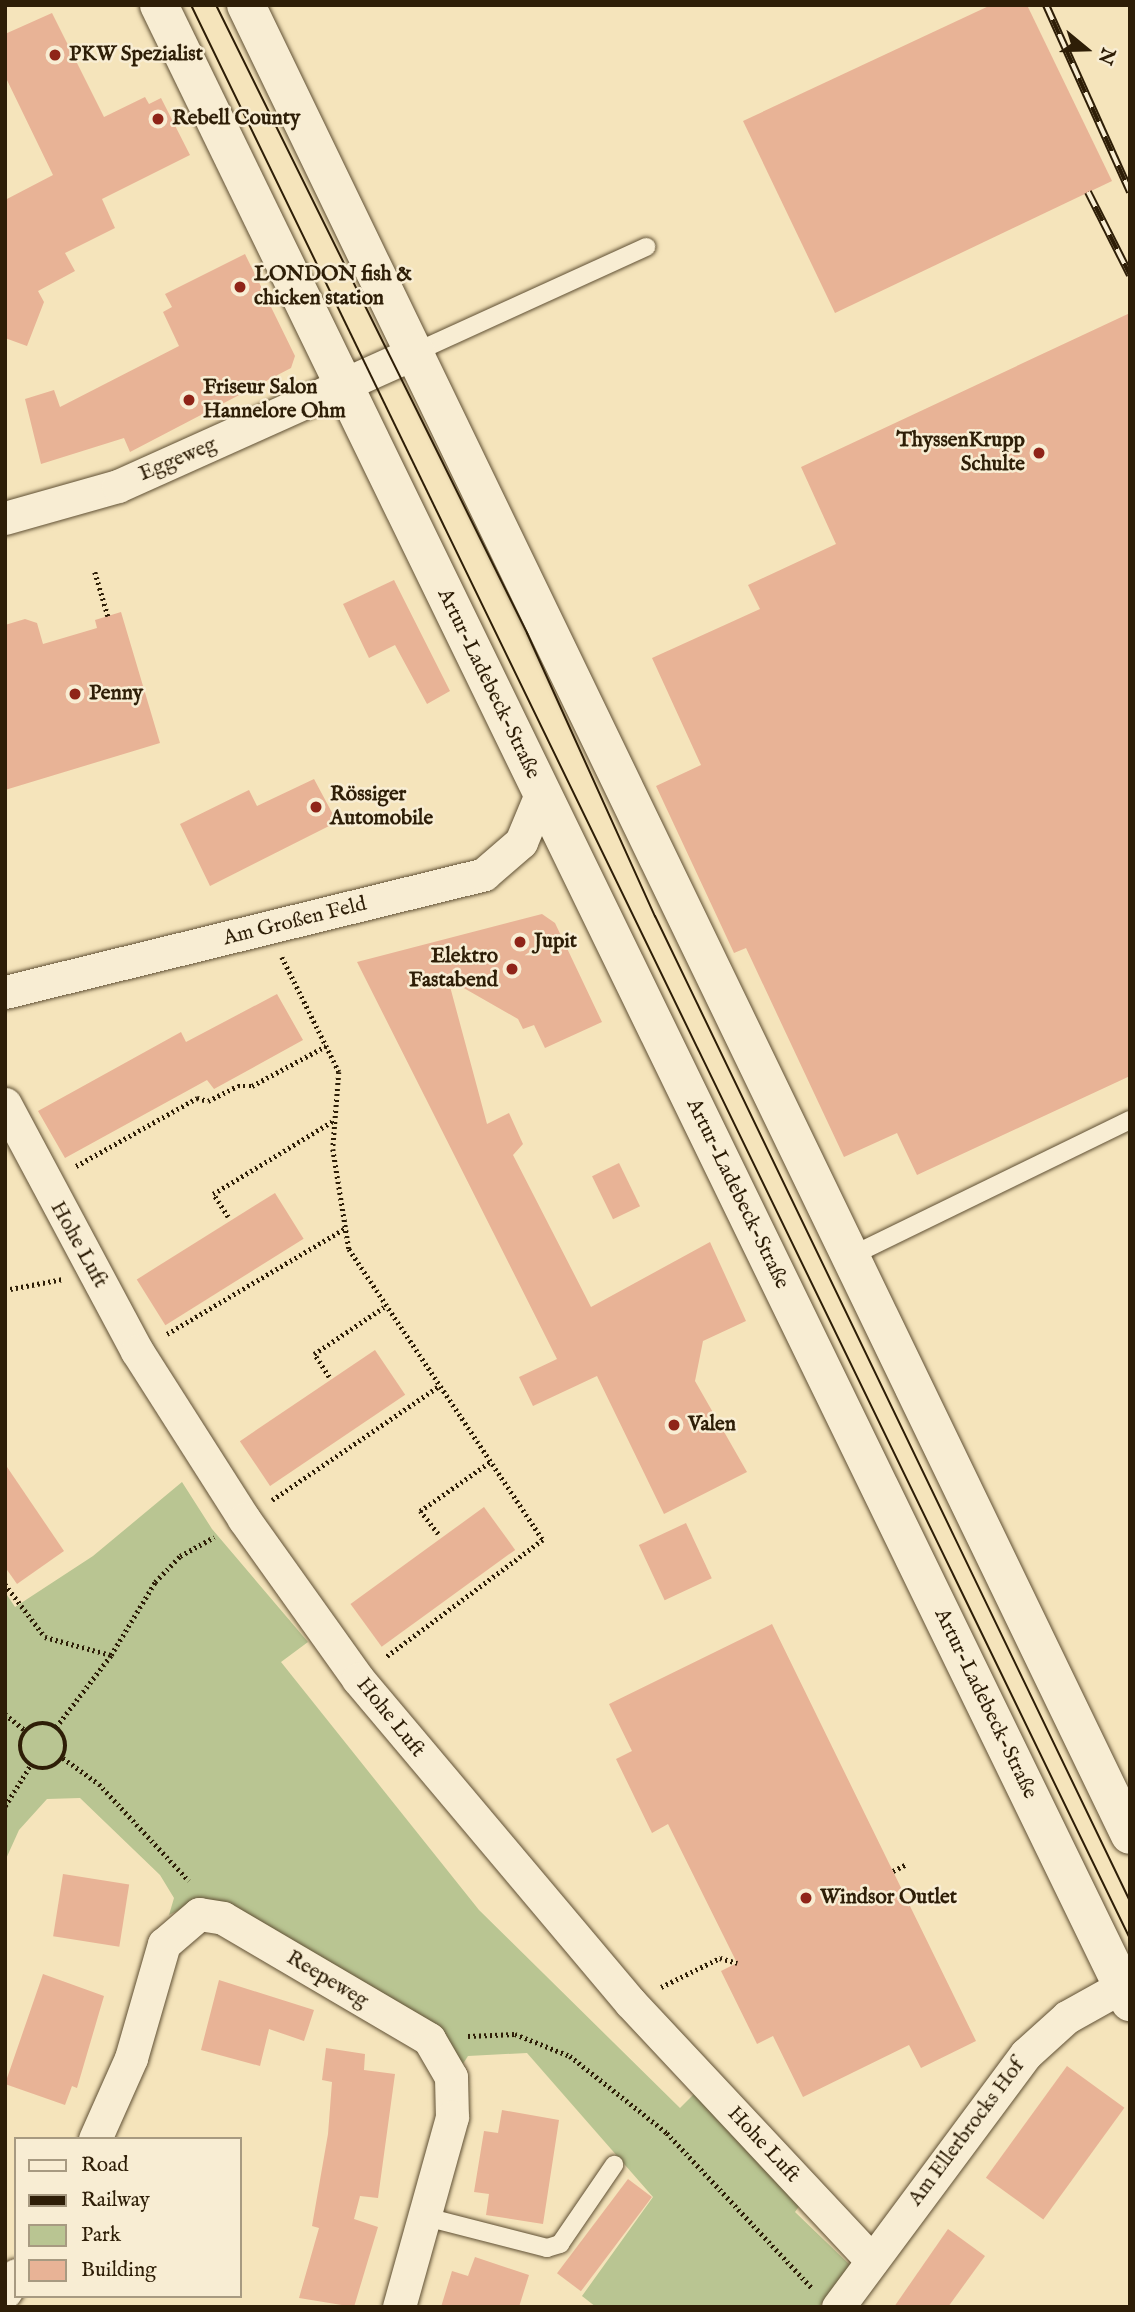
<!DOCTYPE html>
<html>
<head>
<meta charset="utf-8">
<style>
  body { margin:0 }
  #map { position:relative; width:1135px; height:2312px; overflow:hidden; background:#f5e4bb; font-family:"IM FELL English",serif }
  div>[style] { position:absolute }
  .green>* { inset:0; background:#b9c592 }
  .building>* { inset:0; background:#e8b396; transform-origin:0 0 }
  .path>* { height:4.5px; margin-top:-2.25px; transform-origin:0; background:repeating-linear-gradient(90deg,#2e1e07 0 2px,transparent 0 5.5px) }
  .path>.ring { margin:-2.25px; padding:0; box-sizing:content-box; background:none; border:4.5px solid #2e1e07; border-radius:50% }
  .roads { filter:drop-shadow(0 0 2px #605034) drop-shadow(0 0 2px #605034) }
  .lane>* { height:18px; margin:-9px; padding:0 9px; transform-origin:9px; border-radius:9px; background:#f8edd3 }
  .street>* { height:33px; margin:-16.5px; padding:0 16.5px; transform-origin:16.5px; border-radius:16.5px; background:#f8edd3 }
  .secondary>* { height:38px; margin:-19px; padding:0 19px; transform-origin:19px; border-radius:19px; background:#f8edd3 }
  .tram>* { height:2px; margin:-1px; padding:0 1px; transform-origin:1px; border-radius:1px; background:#2e1e07 }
  .rail>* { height:8px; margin-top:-4px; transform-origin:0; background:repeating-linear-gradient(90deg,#f8edd3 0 16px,#2e1e07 0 32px); box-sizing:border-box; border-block:2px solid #2e1e07 }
  .dots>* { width:19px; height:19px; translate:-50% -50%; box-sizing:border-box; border:4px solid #f8edd3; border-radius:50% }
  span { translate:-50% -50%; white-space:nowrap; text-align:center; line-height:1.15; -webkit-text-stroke:5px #f8edd3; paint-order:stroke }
  .poi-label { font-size:21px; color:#2e1e07; font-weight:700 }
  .left { translate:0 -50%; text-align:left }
  .right { translate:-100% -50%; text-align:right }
  .street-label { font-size:21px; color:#2e1e07 }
  .frame { position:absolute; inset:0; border:7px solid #2e1e07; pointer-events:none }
  .legend { position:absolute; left:14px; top:2137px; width:228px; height:161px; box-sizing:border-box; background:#f8edd3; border:2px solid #a79a81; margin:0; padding:9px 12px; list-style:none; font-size:21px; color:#2e1e07 }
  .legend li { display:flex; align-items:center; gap:14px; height:35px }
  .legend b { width:35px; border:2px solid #a79a81 }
  .north { position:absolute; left:1051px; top:14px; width:70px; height:70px; -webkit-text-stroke:5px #f8edd3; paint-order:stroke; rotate:109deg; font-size:19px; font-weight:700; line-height:28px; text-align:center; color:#2e1e07 }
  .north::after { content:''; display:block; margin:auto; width:24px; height:32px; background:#2e1e07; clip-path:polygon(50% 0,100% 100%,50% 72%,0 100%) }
</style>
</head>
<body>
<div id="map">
  <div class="green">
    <div style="clip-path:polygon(182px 1482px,212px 1529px,308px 1642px,281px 1662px,479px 1910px,680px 2108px,699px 2089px,805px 2198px,795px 2212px,850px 2265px,819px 2307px,596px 2307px,582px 2296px,653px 2197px,527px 2053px,468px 2056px,459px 2070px,187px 1906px,169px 1915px,174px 1898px,160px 1875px,80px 1798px,47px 1799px,19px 1830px,5px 1861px,5px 1592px,15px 1607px,93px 1556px)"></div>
  </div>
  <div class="building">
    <div style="clip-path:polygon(991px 5px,1027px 5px,1112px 181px,835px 313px,743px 121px)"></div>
    <div style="clip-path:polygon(52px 13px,104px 117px,145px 97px,149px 104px,161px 98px,190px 155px,102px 199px,115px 228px,65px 253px,75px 271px,38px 291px,44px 302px,27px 346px,5px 338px,5px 200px,53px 175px,5px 76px,5px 34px)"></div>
    <div style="clip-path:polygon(245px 254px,295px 356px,291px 368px,130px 452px,124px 438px,41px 464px,25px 399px,54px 390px,60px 407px,179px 346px,163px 312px,172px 307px,165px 294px)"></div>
    <div style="clip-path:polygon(1130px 313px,1130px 1076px,917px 1175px,897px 1133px,844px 1157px,746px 948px,734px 953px,656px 786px,701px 765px,652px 658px,760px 609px,748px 585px,836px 544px,801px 467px)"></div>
    <div style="clip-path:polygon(394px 580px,450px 691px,427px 704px,395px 645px,369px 658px,343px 604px)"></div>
    <div style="clip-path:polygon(121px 612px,160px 743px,5px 790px,5px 625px,25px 619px,37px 623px,43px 644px,97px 628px,95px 620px)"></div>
    <div style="clip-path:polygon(314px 779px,337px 822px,210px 886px,180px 824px,249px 790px,257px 806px)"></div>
    <div style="clip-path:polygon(542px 914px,555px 923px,602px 1022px,545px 1048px,534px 1025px,523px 1029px,518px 1019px,448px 979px,487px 1124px,509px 1113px,523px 1144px,513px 1155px,591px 1307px,710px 1242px,746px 1321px,703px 1341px,695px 1381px,747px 1472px,664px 1514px,597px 1376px,533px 1406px,519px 1377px,557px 1359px,357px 962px)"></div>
    <div style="clip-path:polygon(277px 994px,303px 1040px,214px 1089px,207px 1080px,65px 1158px,38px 1111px,181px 1032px,186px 1042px)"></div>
    <div style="left:619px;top:1163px;width:48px;height:30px;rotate:64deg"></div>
    <div style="left:275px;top:1193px;width:54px;height:163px;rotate:58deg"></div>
    <div style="left:375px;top:1350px;width:54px;height:163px;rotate:56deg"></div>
    <div style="clip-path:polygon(5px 1464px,64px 1551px,17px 1584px,5px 1567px)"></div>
    <div style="left:484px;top:1507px;width:53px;height:165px;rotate:54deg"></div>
    <div style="left:686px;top:1523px;width:61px;height:52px;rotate:65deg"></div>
    <div style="clip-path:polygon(772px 1624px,976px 2041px,921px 2068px,909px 2045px,803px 2097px,773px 2036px,757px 2044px,721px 1971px,737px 1963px,668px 1824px,652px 1833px,616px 1759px,632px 1751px,609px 1704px)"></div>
    <div style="left:63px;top:1874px;width:67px;height:63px;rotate:9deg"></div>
    <div style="clip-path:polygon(43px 1974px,104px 1996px,77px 2088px,72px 2086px,65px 2105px,5px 2084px)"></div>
    <div style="clip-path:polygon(219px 1980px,314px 2010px,304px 2041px,269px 2029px,260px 2066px,201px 2050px)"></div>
    <div style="clip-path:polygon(326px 2048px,365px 2054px,364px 2070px,395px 2074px,378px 2198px,360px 2196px,354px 2219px,378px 2227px,354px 2307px,299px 2298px,319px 2228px,312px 2226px,328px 2134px,332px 2082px,322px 2080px)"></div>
    <div style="left:1067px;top:2066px;width:71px;height:138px;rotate:36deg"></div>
    <div style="clip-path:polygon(502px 2110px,559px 2120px,543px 2224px,486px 2215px,489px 2194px,474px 2192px,484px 2131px,498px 2133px)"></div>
    <div style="left:628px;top:2179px;width:30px;height:118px;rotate:37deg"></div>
    <div style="clip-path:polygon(948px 2229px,985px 2256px,948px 2307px,894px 2307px)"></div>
    <div style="clip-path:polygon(475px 2257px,529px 2275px,519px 2307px,441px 2307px,452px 2271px,468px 2276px)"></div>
  </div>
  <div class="path">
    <div style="left:95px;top:572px;width:46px;rotate:73.5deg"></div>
    <div style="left:282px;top:957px;width:128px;rotate:63.6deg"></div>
    <div style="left:339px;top:1072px;width:77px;rotate:94.5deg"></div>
    <div style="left:333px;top:1149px;width:101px;rotate:80.9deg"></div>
    <div style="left:349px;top:1249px;width:350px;rotate:56.3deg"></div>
    <div style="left:543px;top:1540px;width:197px;rotate:143.2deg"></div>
    <div style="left:76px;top:1166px;width:139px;rotate:-29.3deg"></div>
    <div style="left:197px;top:1098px;width:11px;rotate:15deg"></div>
    <div style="left:208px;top:1101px;width:34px;rotate:-27deg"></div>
    <div style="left:238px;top:1086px;width:14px"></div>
    <div style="left:252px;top:1086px;width:84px;rotate:-28.4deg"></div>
    <div style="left:228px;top:1217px;width:27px;rotate:-123deg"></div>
    <div style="left:213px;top:1194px;width:140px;rotate:-31.3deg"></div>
    <div style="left:5px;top:1290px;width:59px;rotate:-10.7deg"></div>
    <div style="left:167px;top:1334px;width:206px;rotate:-30.7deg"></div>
    <div style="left:329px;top:1377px;width:27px;rotate:-123deg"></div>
    <div style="left:314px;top:1354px;width:84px;rotate:-33.9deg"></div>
    <div style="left:272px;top:1500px;width:202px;rotate:-34.3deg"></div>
    <div style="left:438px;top:1534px;width:29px;rotate:-128deg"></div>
    <div style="left:420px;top:1511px;width:85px;rotate:-35deg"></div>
    <div style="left:5px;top:1584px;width:66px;rotate:53deg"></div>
    <div style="left:45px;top:1637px;width:68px;rotate:15.3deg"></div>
    <div style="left:5px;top:1714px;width:27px;rotate:39deg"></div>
    <div class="ring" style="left:20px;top:1723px;width:41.5px;height:41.5px"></div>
    <div style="left:56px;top:1727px;width:91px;rotate:-52.6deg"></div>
    <div style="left:111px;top:1655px;width:85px;rotate:-58.9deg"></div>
    <div style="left:155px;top:1582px;width:36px;rotate:-46deg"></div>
    <div style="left:180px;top:1556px;width:39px;rotate:-29deg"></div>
    <div style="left:63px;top:1758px;width:44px;rotate:35.8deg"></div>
    <div style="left:99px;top:1784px;width:132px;rotate:47.1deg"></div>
    <div style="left:5px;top:1806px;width:47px;rotate:-58deg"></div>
    <div style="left:893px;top:1871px;width:16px;rotate:-27deg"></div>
    <div style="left:661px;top:1987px;width:66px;rotate:-26.2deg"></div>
    <div style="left:720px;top:1958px;width:18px;rotate:16deg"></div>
    <div style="left:468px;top:2036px;width:47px;rotate:-2.4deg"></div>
    <div style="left:515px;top:2034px;width:59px;rotate:21.8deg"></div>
    <div style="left:570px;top:2056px;width:124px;rotate:38.4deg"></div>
    <div style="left:667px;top:2133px;width:212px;rotate:46.9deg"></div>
  </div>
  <div class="roads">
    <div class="lane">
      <div style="left:418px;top:351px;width:251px;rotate:-24.5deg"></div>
      <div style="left:849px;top:1257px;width:313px;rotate:-26deg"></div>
      <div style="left:426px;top:2217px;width:125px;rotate:14.4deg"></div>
      <div style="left:547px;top:2248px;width:14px;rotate:-17deg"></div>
      <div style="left:560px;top:2244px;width:96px;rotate:-55.6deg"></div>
    </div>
    <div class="street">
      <div style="left:5px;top:518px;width:117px;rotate:-15.8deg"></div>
      <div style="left:118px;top:486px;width:329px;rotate:-24.2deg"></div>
      <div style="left:5px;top:992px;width:493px;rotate:-13.8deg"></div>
      <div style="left:484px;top:874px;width:49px;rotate:-40.9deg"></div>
      <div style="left:521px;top:842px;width:52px;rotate:-67.4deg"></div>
      <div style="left:5px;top:1104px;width:280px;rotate:61.9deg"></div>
      <div style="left:137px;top:1351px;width:199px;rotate:57.5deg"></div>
      <div style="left:244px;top:1519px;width:196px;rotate:54.5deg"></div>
      <div style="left:358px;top:1679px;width:422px;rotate:49.9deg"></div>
      <div style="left:630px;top:2002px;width:354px;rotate:46.9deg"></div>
      <div style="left:95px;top:2139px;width:89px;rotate:-66deg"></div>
      <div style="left:131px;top:2058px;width:119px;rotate:-73.9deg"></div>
      <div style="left:164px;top:1944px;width:46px;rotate:-40.6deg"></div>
      <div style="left:199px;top:1914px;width:24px;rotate:9deg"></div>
      <div style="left:223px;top:1918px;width:239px;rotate:30.4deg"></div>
      <div style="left:429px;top:2039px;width:44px;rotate:59.9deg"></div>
      <div style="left:451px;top:2077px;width:40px;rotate:88.6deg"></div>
      <div style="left:452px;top:2117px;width:197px;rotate:105.6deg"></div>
      <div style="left:5px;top:2292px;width:20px;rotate:-57deg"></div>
      <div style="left:838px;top:2307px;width:315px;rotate:-53.4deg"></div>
      <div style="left:1026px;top:2054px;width:55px;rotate:-42.1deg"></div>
      <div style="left:1067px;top:2017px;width:72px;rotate:-29.1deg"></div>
    </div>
    <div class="secondary">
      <div style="left:159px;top:5px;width:2221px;rotate:64.07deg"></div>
      <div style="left:246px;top:5px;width:2032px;rotate:64.22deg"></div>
    </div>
  </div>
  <div class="tram">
    <div style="left:191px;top:5px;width:2150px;rotate:64.1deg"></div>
    <div style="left:216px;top:5px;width:701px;rotate:63.65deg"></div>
    <div style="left:527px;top:633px;width:311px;rotate:65.7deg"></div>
    <div style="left:655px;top:916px;width:1094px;rotate:64.26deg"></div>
  </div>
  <div class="rail">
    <div style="left:1046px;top:5px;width:205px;rotate:65.8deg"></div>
    <div style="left:1088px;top:192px;width:93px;rotate:63.2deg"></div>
  </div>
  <div class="dots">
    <div style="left:55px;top:55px;background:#8f2418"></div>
    <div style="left:158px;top:119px;background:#8f2418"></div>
    <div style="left:240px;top:287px;background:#8f2418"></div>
    <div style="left:189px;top:400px;background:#8f2418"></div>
    <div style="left:1039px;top:453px;background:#8f2418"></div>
    <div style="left:75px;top:694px;background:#8f2418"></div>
    <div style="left:316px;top:807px;background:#8f2418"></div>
    <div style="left:520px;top:942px;background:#8f2418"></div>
    <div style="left:512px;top:969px;background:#8f2418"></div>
    <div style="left:674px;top:1425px;background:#8f2418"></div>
    <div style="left:806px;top:1898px;background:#8f2418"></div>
  </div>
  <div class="poi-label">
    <span class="left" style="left:69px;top:55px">PKW Spezialist</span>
    <span class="left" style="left:172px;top:119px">Rebell County</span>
    <span class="left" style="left:254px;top:287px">LONDON fish &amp;<br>chicken station</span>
    <span class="left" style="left:203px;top:400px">Friseur Salon<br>Hannelore Ohm</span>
    <span class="right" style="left:1025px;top:453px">ThyssenKrupp<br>Schulte</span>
    <span class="left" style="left:89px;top:694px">Penny</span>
    <span class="left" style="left:330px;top:807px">Rössiger<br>Automobile</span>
    <span class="left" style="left:534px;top:942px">Jupit</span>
    <span class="right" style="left:498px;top:969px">Elektro<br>Fastabend</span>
    <span class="left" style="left:688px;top:1425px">Valen</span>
    <span class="left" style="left:820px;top:1898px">Windsor Outlet</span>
  </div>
  <div class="street-label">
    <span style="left:178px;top:460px;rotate:-23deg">Eggeweg</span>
    <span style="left:488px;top:684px;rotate:64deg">Artur-Ladebeck-Straße</span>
    <span style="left:295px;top:922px;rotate:-14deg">Am Großen Feld</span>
    <span style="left:737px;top:1194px;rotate:64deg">Artur-Ladebeck-Straße</span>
    <span style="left:78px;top:1245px;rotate:61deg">Hohe Luft</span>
    <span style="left:985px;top:1704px;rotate:64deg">Artur-Ladebeck-Straße</span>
    <span style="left:390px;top:1718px;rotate:51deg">Hohe Luft</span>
    <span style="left:327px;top:1980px;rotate:31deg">Reepeweg</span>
    <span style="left:967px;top:2133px;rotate:-53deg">Am Ellerbrocks Hof</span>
    <span style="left:763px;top:2145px;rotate:47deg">Hohe Luft</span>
  </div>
  <div class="frame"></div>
  <ul class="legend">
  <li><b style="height:9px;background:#f8edd3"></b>Road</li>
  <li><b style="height:9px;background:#2e1e07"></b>Railway</li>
  <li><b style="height:19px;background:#b9c592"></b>Park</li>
  <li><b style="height:19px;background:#e8b396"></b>Building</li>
  </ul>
  <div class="north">N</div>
</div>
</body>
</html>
